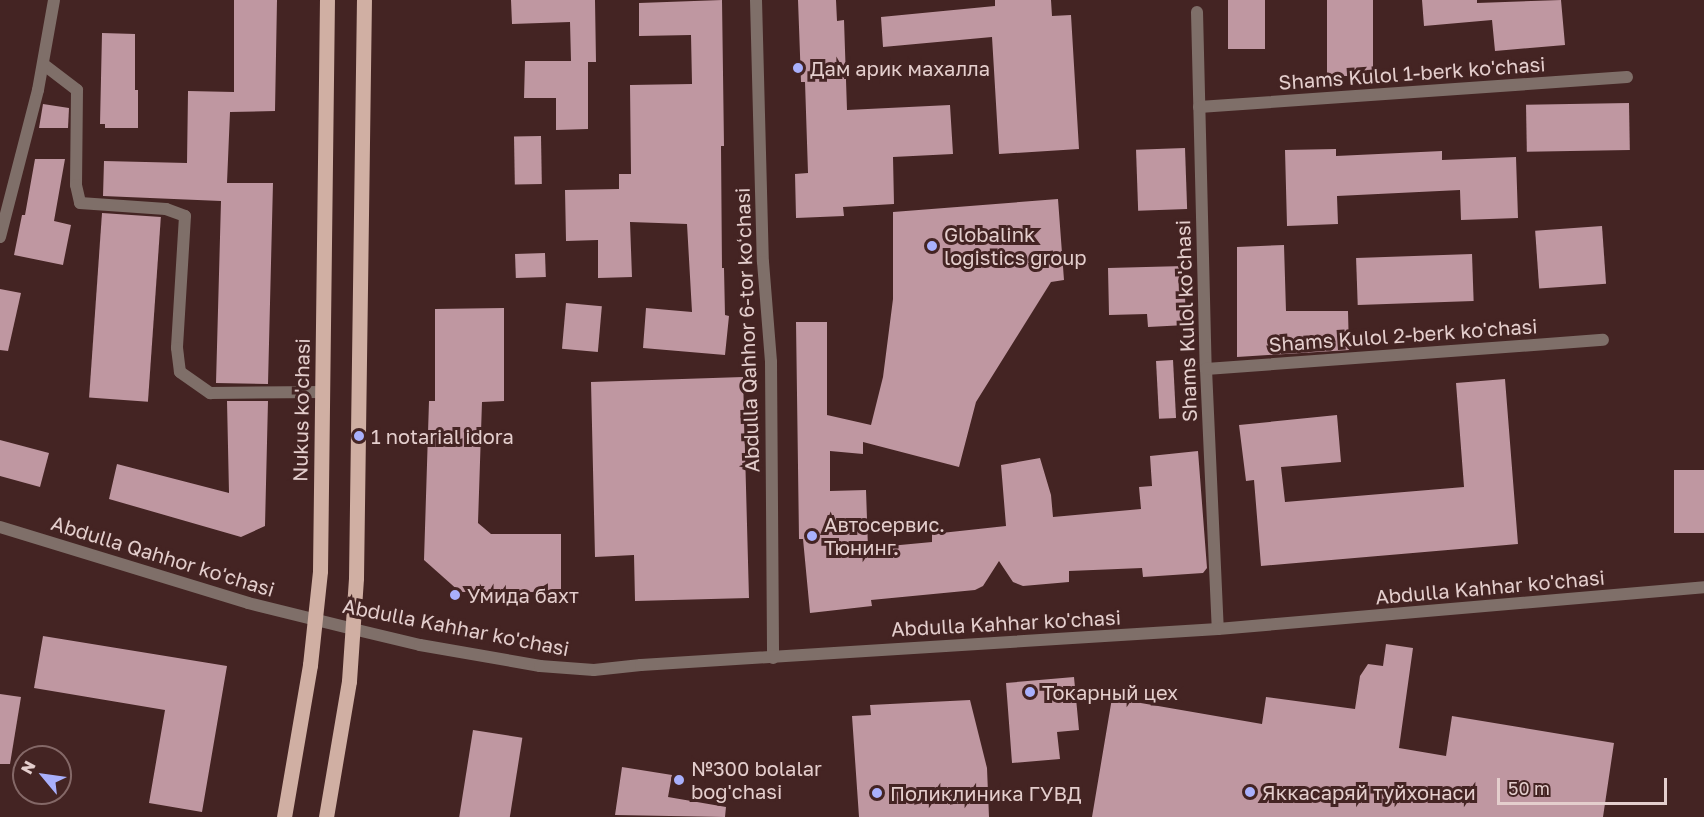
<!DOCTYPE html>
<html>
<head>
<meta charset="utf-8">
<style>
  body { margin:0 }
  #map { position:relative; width:1704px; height:817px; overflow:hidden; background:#442423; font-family:"Golos Text",sans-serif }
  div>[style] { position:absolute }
  .building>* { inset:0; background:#bf97a1; transform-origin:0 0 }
  .minor>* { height:12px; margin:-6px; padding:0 6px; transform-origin:6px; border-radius:6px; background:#7f6f69 }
  .tertiary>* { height:12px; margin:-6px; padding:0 6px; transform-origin:6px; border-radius:6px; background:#7f6f69 }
  .primary>* { height:15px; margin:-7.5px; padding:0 7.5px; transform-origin:7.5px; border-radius:7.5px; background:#d0afa3 }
  .dots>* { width:16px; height:16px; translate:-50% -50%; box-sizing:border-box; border:3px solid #442423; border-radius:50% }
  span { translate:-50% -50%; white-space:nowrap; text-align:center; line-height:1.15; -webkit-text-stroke:6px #442423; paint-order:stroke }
  .poi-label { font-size:20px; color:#e4cecd }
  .left { translate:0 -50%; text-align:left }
  .street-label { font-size:20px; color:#e4cecd }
  .north { position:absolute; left:12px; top:745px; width:60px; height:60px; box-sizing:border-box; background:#442423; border:2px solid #846867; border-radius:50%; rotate:299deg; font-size:16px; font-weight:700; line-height:24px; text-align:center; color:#e4cecd }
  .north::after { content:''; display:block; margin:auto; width:21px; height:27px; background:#a9b0fc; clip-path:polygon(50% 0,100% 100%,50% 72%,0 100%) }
  .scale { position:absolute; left:1497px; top:778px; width:170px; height:27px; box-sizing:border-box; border:3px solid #e4cecd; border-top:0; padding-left:8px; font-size:18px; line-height:21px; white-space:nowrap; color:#e4cecd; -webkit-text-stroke:4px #442423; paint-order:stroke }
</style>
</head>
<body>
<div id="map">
  <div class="building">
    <div style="clip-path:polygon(234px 0,277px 0,275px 111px,230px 112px,227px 183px,273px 183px,268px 384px,216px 383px,221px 201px,103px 196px,104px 161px,187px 163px,188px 91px,234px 92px)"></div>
    <div style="clip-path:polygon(511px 0,595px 0,596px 62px,588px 62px,588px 129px,556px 130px,556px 98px,524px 98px,525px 61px,571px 61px,570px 22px,512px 24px)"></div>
    <div style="clip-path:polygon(722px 0,724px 146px,721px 146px,722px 268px,724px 268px,725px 315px,729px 316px,725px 355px,643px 348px,646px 308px,692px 312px,687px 224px,630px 222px,632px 277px,598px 278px,598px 240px,566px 241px,565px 190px,619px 189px,619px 174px,631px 174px,630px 85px,692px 84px,691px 35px,639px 36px,639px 3px)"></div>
    <div style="clip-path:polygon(798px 0,836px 0,837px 21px,844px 20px,847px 110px,950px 105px,953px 154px,893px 157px,894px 204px,843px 207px,844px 216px,796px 218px,795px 174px,808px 173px,805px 82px,801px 82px)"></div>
    <div style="clip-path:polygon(995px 0,1051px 0,1052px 16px,1071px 15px,1079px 149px,999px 154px,992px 37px,883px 47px,881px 17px,995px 6px)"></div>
    <div style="left:1228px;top:0;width:37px;height:49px"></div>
    <div style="left:1327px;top:0;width:46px;height:76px"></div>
    <div style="clip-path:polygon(1422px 0,1477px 0,1477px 3px,1561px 0,1565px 45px,1495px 51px,1492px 20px,1424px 26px)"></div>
    <div style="clip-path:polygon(102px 33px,135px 34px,135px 90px,138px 90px,138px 128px,105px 128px,105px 124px,100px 124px)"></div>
    <div style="left:1629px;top:103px;width:47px;height:103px;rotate:89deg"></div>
    <div style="clip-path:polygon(43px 104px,69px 108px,68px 128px,39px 128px)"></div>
    <div style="left:541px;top:136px;width:48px;height:27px;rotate:89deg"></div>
    <div style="left:1185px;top:148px;width:61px;height:49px;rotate:88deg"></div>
    <div style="clip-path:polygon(1336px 149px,1336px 156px,1442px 151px,1442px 160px,1516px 157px,1518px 218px,1461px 220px,1460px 190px,1337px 196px,1338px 224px,1287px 226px,1285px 150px)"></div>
    <div style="clip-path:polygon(35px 159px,65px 159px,54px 221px,71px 225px,63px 265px,14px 255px,22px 215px,25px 215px)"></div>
    <div style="clip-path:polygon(1058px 199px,1064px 280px,1051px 282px,976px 402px,959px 467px,863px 442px,863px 454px,830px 451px,830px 491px,866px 490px,868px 548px,932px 542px,932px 534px,1006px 526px,1001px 465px,1040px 458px,1051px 495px,1053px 517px,1141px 509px,1139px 487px,1152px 486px,1150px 456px,1198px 451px,1207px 568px,1203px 573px,1143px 577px,1142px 568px,1069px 571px,1069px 582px,1023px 586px,1013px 582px,999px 561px,983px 586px,975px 590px,871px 600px,872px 606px,810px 613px,803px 539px,799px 539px,796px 322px,827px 322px,827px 415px,871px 425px,883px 377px,893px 299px,893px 212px)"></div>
    <div style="left:102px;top:213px;width:59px;height:185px;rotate:4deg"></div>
    <div style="left:1602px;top:226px;width:58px;height:67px;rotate:86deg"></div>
    <div style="clip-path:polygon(1284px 245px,1286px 311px,1348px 311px,1349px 350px,1237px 357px,1237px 247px)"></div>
    <div style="left:545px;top:253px;width:24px;height:30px;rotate:88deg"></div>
    <div style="left:1472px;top:254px;width:47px;height:116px;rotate:88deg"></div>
    <div style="clip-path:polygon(1184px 266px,1186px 325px,1148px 327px,1147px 314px,1109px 315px,1108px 268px)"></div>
    <div style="clip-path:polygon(0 289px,21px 293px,8px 351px,0 350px)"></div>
    <div style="left:566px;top:303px;width:36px;height:46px;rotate:5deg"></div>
    <div style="clip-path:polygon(504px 308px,504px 401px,482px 402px,478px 523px,491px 534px,561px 534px,561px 592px,460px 592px,424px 560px,429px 401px,435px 401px,435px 309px)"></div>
    <div style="left:1173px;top:360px;width:58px;height:17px;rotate:87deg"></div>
    <div style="clip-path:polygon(743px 377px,749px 598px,635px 601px,634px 555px,595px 557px,591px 382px)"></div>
    <div style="clip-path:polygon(1505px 379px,1518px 544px,1261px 566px,1254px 480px,1246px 481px,1239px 425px,1337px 415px,1341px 462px,1281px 467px,1285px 502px,1464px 487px,1456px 383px)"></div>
    <div style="clip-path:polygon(227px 401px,268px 401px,265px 526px,241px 537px,109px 499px,117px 464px,229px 493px)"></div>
    <div style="clip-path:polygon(0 440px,49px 453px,40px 487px,0 476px)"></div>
    <div style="left:1704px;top:470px;width:63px;height:30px;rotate:90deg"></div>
    <div style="clip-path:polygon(43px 636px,227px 666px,202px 812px,149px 803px,165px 710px,34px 688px)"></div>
    <div style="clip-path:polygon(1386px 644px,1413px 648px,1399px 748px,1446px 756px,1452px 716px,1614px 743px,1603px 817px,1092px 817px,1112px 698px,1262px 724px,1266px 697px,1355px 709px,1360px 676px,1368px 664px,1383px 666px)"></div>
    <div style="clip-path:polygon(1074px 677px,1079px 730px,1057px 732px,1060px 759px,1012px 763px,1006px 683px)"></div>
    <div style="clip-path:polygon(0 694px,21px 697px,10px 764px,0 764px)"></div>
    <div style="clip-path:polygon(970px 700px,987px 768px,989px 817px,859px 817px,852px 716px,871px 715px,870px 705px)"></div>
    <div style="left:473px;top:730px;width:50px;height:88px;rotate:9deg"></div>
    <div style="clip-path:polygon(622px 767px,672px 775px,668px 797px,726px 807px,725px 817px,615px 815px)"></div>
  </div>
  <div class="minor">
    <div style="left:756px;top:0;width:262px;rotate:88.5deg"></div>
    <div style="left:763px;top:262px;width:100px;rotate:85.4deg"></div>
    <div style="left:771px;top:362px;width:296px;rotate:89.6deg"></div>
    <div style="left:1197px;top:12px;width:357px;rotate:88.6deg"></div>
    <div style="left:1206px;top:369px;width:260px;rotate:87.4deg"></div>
    <div style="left:43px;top:64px;width:43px;rotate:37.4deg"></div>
    <div style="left:77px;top:90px;width:95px;rotate:90.6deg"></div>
    <div style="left:76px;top:185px;width:18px;rotate:77deg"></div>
    <div style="left:80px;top:203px;width:86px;rotate:4deg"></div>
    <div style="left:166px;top:209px;width:20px;rotate:20deg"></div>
    <div style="left:185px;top:216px;width:132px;rotate:93.5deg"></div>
    <div style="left:177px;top:348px;width:24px;rotate:83deg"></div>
    <div style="left:180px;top:372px;width:37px;rotate:35deg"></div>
    <div style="left:210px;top:393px;width:112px;rotate:-0.5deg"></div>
    <div style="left:1199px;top:107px;width:429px;rotate:-4deg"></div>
    <div style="left:0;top:237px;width:152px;rotate:-75.5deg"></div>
    <div style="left:38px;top:90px;width:91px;rotate:-79.9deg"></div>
    <div style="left:1206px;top:369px;width:398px;rotate:-4.2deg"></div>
    <div style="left:0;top:527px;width:259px;rotate:17deg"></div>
    <div style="left:248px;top:603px;width:108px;rotate:13.9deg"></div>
  </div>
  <div class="tertiary">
    <div style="left:353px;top:629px;width:69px;rotate:13.4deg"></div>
    <div style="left:420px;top:645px;width:122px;rotate:9.9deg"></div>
    <div style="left:540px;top:666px;width:54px;rotate:4.2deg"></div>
    <div style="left:594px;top:670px;width:47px;rotate:-6.1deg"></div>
    <div style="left:641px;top:665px;width:578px;rotate:-3.57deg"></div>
    <div style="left:1218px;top:629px;width:488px;rotate:-4.9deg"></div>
  </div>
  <div class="primary">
    <div style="left:284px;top:817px;width:154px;rotate:-80.3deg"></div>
    <div style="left:310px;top:665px;width:95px;rotate:-83.9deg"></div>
    <div style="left:320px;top:571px;width:571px;rotate:-89.3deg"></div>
    <div style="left:326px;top:817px;width:138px;rotate:-80.4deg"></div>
    <div style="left:349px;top:681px;width:103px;rotate:-86.1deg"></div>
    <div style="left:356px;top:578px;width:578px;rotate:-89.21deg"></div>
  </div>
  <div class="dots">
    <div style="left:798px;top:68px;background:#a9b0fc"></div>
    <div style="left:932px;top:246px;background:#a9b0fc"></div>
    <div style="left:359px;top:436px;background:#a9b0fc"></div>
    <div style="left:812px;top:536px;background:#a9b0fc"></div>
    <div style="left:455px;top:595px;background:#a9b0fc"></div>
    <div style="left:1030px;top:692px;background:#a9b0fc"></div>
    <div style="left:679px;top:780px;background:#a9b0fc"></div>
    <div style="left:1250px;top:792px;background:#a9b0fc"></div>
    <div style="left:877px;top:793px;background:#a9b0fc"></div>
  </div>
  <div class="poi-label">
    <span class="left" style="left:810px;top:68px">Дам арик махалла</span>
    <span class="left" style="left:944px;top:246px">Globalink<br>logistics group</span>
    <span class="left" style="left:371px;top:436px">1 notarial idora</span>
    <span class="left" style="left:824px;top:536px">Автосервис.<br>Тюнинг.</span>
    <span class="left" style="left:467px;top:595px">Умида бахт</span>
    <span class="left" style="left:1042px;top:692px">Токарный цех</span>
    <span class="left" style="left:691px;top:780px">№300 bolalar<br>bog'chasi</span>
    <span class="left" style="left:1262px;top:792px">Яккасаряй туйхонаси</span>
    <span class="left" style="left:890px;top:793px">Поликлиника ГУВД</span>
  </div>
  <div class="street-label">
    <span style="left:1412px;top:73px;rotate:-4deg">Shams Kulol 1-berk ko'chasi</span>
    <span style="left:1186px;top:321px;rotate:-92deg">Shams Kulol ko'chasi</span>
    <span style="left:747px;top:330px;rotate:-92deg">Abdulla Qahhor 6-tor koʻchasi</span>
    <span style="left:1403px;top:335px;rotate:-4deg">Shams Kulol 2-berk ko'chasi</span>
    <span style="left:301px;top:410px;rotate:-89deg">Nukus ko'chasi</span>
    <span style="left:163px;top:556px;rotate:17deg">Abdulla Qahhor ko'chasi</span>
    <span style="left:1490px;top:587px;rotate:-5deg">Abdulla Kahhar ko'chasi</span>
    <span style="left:1006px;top:623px;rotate:-3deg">Abdulla Kahhar ko'chasi</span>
    <span style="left:456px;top:627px;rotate:11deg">Abdulla Kahhar ko'chasi</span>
  </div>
  <div class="north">N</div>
  <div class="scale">50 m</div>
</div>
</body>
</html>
